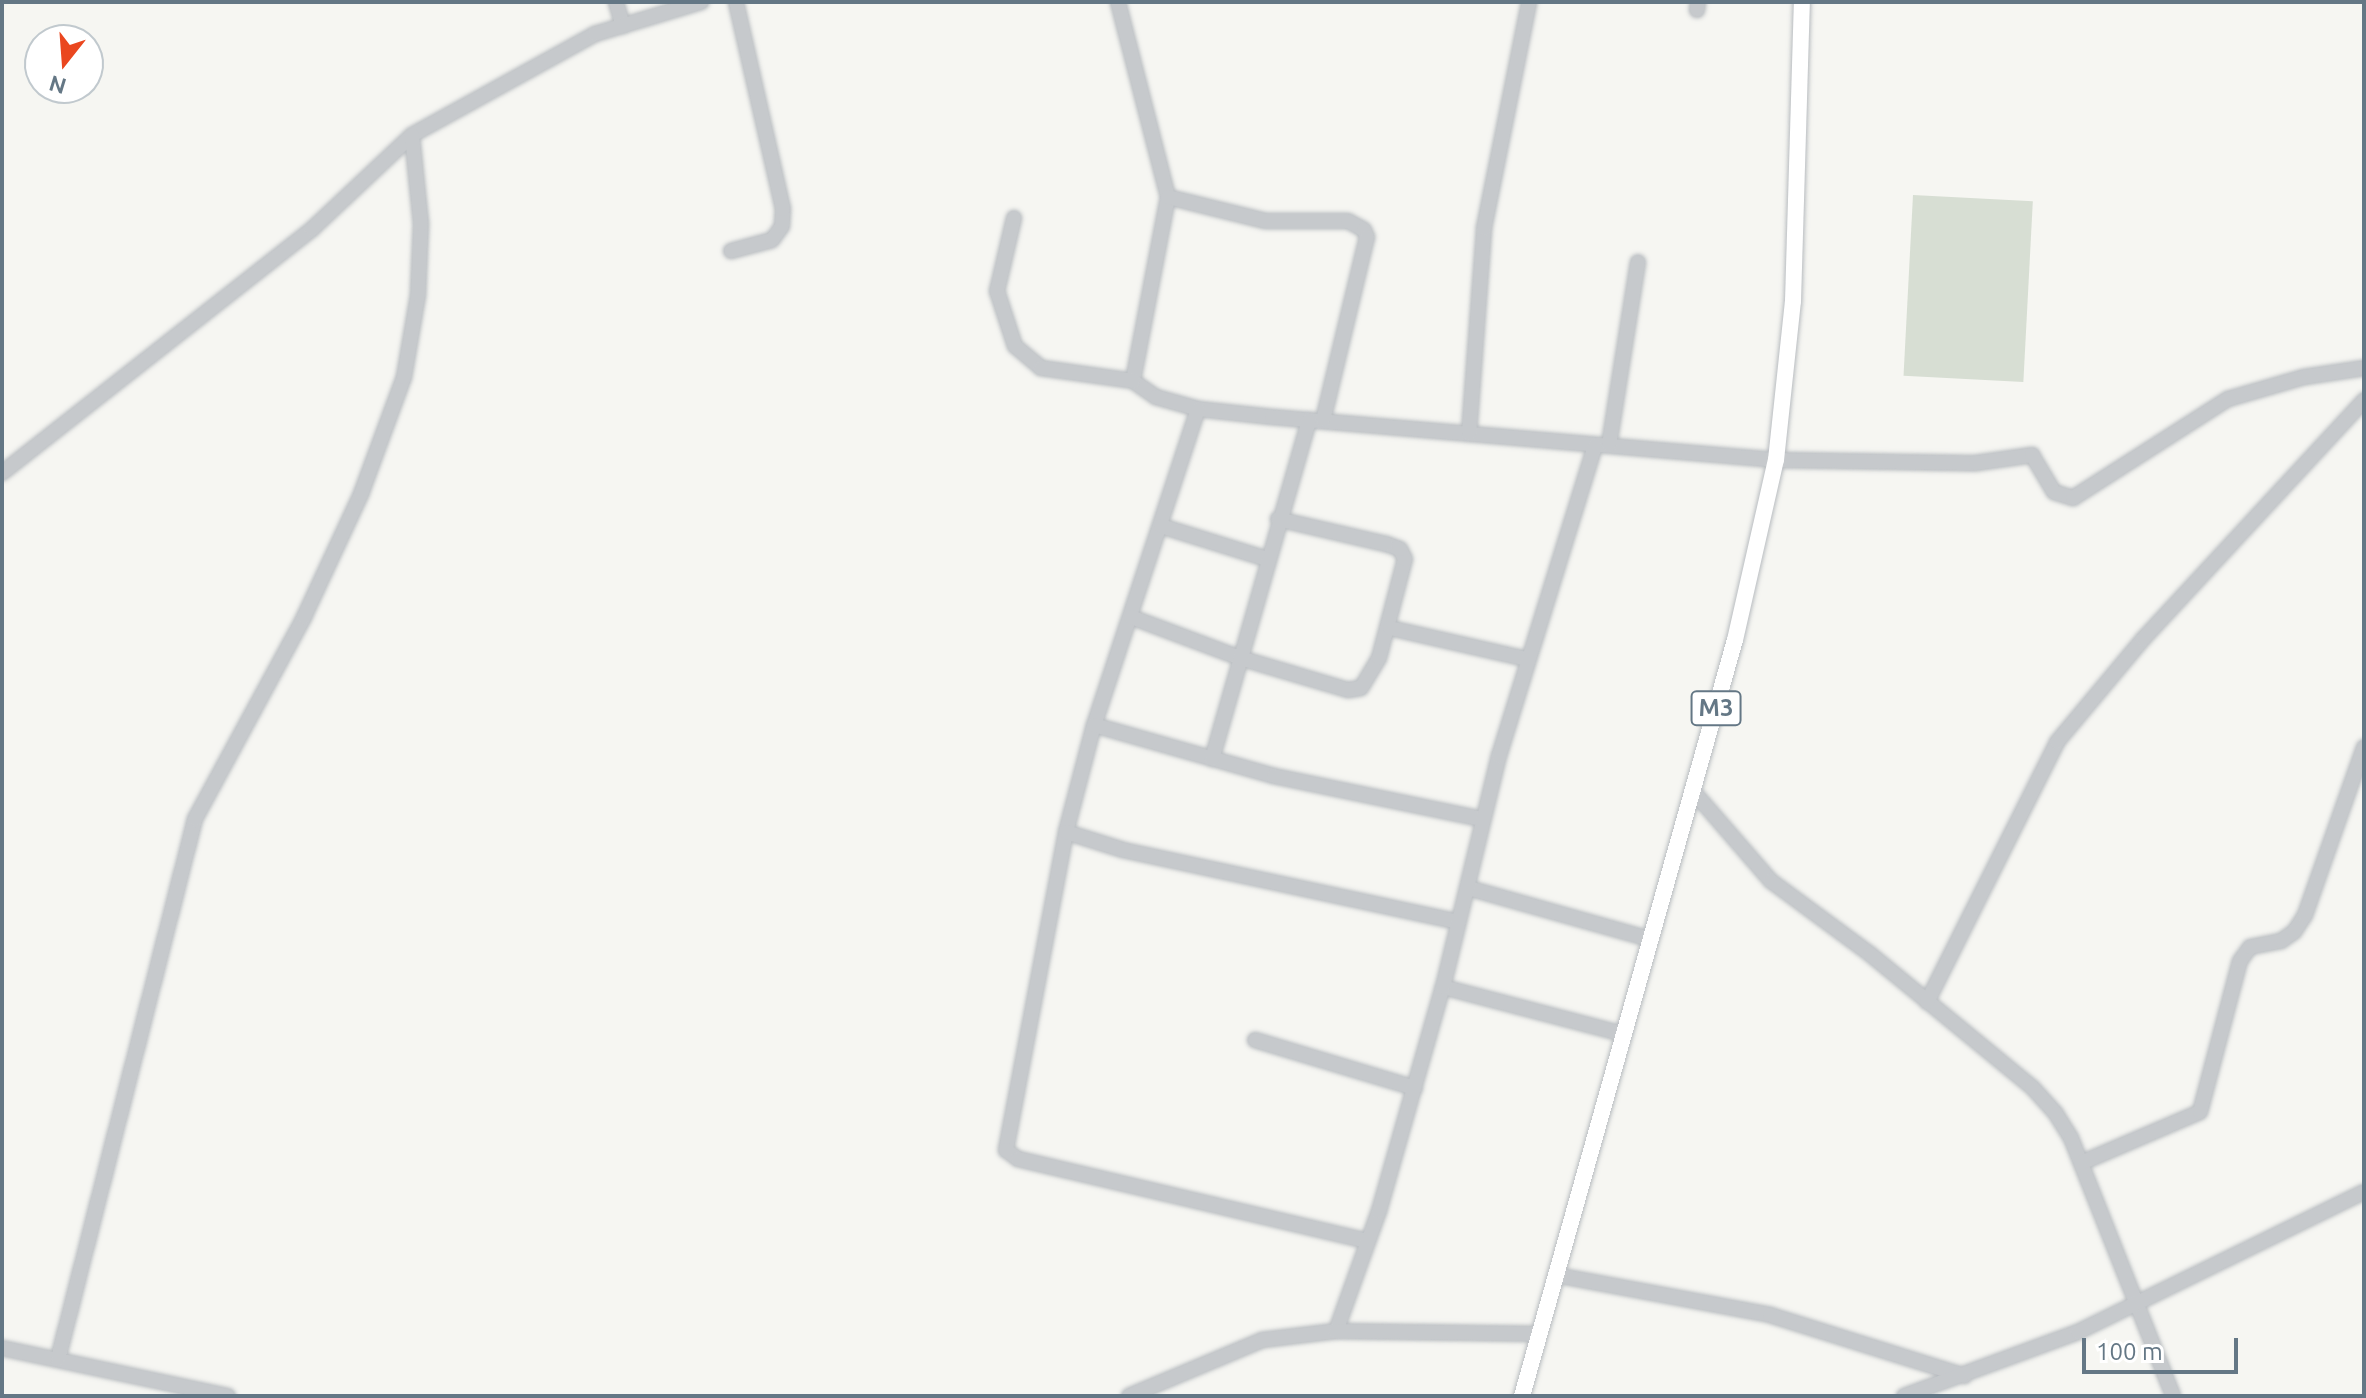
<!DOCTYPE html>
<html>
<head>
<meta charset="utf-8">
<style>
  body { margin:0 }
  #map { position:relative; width:2366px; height:1398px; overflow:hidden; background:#f6f6f2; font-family:Ubuntu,sans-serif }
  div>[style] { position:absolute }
  .green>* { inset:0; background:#d7ded3; transform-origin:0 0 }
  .roads { filter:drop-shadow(0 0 2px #b8bcc0) drop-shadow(0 0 2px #b8bcc0) }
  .minor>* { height:14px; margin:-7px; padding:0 7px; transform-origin:7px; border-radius:7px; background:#c6c9cc }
  .major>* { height:16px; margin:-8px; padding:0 8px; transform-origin:8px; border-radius:8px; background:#fff }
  span { translate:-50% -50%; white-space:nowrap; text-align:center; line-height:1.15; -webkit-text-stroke:8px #fff; paint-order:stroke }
  .shield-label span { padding:2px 6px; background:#fff; border:2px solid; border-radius:6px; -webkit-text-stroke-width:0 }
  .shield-label { font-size:24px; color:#647785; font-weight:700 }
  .frame { position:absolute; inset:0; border:4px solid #647785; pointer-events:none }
  .north { position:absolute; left:24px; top:24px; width:80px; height:80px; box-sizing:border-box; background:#fff; border:2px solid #c1c9ce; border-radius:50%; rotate:197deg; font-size:22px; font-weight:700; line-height:32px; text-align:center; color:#647785 }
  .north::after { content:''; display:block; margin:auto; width:28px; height:36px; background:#ea471f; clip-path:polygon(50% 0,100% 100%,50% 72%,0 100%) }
  .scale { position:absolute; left:2082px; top:1338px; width:156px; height:36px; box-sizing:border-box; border:4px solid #647785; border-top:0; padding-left:10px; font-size:24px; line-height:28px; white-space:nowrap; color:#647785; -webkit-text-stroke:6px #fff; paint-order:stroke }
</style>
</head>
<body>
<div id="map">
  <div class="green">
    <div style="left:1913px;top:195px;width:120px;height:181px;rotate:3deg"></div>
  </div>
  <div class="roads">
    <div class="minor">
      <div style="left:616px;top:2px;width:25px;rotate:74deg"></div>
      <div style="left:1118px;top:2px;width:201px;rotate:75.6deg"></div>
      <div style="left:1168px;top:197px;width:187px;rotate:100.8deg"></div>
      <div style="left:1133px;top:381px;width:28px;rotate:35deg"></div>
      <div style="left:1156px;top:397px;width:44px;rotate:15.9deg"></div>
      <div style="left:1198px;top:409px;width:74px;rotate:6.2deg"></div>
      <div style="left:1272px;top:417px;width:506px;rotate:4.88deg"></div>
      <div style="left:1776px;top:460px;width:200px;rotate:0.9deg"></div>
      <div style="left:1976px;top:463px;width:57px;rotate:-8.1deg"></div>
      <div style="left:2032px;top:455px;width:43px;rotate:59.3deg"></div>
      <div style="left:2054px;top:492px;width:20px;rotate:18deg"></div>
      <div style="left:2073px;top:498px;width:184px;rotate:-32.6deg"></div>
      <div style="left:2228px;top:399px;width:79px;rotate:-16.1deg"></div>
      <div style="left:2304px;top:377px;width:61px;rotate:-8.5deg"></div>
      <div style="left:1697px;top:10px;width:8px;rotate:-83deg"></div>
      <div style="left:1168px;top:197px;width:101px;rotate:13.8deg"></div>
      <div style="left:1266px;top:221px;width:82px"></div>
      <div style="left:1348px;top:221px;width:18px;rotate:29deg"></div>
      <div style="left:1364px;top:230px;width:8px;rotate:67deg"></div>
      <div style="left:1367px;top:237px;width:188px;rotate:103.5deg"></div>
      <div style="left:1014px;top:218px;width:75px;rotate:103.1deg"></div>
      <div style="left:997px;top:291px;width:58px;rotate:71.9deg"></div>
      <div style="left:1015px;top:346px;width:34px;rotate:40deg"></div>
      <div style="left:1041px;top:368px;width:93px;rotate:8deg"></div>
      <div style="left:731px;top:251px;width:42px;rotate:-15deg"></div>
      <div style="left:772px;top:240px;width:17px;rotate:-54deg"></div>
      <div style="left:782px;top:226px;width:17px;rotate:-87deg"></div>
      <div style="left:783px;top:209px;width:212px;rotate:-102.8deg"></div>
      <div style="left:1198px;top:409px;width:333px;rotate:108.2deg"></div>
      <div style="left:1094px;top:725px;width:111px;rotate:104.7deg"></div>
      <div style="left:1066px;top:832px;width:324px;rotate:100.7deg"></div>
      <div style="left:1006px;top:1150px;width:15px;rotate:37deg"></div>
      <div style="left:1018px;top:1159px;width:359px;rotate:13.2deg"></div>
      <div style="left:1469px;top:434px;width:207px;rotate:-85.8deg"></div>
      <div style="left:1484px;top:228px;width:230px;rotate:-78.7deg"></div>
      <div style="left:1609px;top:445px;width:185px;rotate:-81deg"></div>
      <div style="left:2px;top:473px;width:395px;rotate:-38.2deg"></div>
      <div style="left:312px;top:229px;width:137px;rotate:-43.2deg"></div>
      <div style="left:412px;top:135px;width:209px;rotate:-28.9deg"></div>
      <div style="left:595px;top:34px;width:111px;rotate:-16.8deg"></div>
      <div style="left:1161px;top:526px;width:111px;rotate:17.3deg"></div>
      <div style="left:1131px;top:617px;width:116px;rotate:20.6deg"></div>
      <div style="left:1240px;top:658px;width:113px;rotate:16.5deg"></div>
      <div style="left:1348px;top:690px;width:13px;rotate:-9deg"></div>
      <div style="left:1361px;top:688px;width:35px;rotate:-59deg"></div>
      <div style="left:1379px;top:658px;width:102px;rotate:-75.3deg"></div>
      <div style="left:1405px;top:559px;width:11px;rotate:-117deg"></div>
      <div style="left:1400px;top:549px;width:15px;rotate:-160deg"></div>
      <div style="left:1386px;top:544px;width:111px;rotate:-167deg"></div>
      <div style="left:1390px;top:628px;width:140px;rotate:12.8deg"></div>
      <div style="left:1094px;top:725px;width:187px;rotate:15.8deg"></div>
      <div style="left:1274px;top:776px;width:212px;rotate:11.7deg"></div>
      <div style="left:1212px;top:759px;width:353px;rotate:-74deg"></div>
      <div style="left:1693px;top:791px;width:119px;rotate:49.1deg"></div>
      <div style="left:1771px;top:881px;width:123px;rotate:36.4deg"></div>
      <div style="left:1870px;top:954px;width:210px;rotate:39.4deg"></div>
      <div style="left:2032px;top:1087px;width:36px;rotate:48deg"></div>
      <div style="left:2056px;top:1114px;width:28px;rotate:58deg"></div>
      <div style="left:2071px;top:1138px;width:277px;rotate:68.4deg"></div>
      <div style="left:1066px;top:832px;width:60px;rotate:17.5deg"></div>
      <div style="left:1123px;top:850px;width:343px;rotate:12.1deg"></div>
      <div style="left:1468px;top:888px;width:188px;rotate:15.7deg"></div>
      <div style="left:1443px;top:987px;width:186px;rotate:14.6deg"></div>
      <div style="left:1927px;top:1002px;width:291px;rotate:-63.4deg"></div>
      <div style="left:2057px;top:742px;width:134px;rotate:-50.1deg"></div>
      <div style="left:2143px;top:639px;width:326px;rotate:-47.2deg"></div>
      <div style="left:1255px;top:1040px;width:167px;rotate:16.7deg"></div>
      <div style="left:2081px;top:1163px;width:129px;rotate:-23.2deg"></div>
      <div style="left:2200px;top:1112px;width:156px;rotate:-75.2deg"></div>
      <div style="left:2240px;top:961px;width:17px;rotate:-54deg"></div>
      <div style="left:2250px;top:947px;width:32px;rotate:-11deg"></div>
      <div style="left:2281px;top:941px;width:16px;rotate:-35deg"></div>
      <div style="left:2294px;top:932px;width:20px;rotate:-57deg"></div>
      <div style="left:2305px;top:915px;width:178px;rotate:-70.6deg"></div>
      <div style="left:1555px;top:1275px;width:219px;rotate:10.5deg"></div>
      <div style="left:1770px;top:1315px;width:204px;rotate:17.4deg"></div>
      <div style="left:1336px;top:1331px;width:127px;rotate:-70.3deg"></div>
      <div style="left:1379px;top:1211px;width:233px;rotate:-74.1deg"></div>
      <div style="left:1443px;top:987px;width:238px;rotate:-76.4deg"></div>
      <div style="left:1499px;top:756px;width:325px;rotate:-72.8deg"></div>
      <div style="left:2px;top:1348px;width:231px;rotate:12deg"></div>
      <div style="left:58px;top:1359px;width:557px;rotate:-75.76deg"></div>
      <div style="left:195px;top:819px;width:230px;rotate:-61.6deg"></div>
      <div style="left:304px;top:617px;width:136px;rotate:-65.1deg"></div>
      <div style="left:361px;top:494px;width:125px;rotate:-69.8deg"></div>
      <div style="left:404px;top:377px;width:83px;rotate:-80.3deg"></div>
      <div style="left:418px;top:295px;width:71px;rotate:-87.6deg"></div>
      <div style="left:421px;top:224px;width:89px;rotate:-95.8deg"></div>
      <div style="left:1129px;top:1396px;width:144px;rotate:-22.8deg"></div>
      <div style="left:1262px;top:1340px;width:75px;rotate:-6.9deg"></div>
      <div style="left:1336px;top:1331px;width:203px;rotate:0.8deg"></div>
      <div style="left:1904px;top:1396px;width:185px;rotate:-20.2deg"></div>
      <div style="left:2078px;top:1332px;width:318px;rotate:-26.1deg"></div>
    </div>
    <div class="major">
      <div style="left:1522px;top:1396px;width:785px;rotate:-74.27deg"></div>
      <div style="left:1735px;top:640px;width:185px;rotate:-77.2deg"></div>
      <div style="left:1776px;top:460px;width:160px;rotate:-83.9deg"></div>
      <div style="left:1793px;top:301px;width:299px;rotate:-88.3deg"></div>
    </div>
  </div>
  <div class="shield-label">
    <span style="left:1716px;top:708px">M3</span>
  </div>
  <div class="frame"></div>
  <div class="north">N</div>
  <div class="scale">100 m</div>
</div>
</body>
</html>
